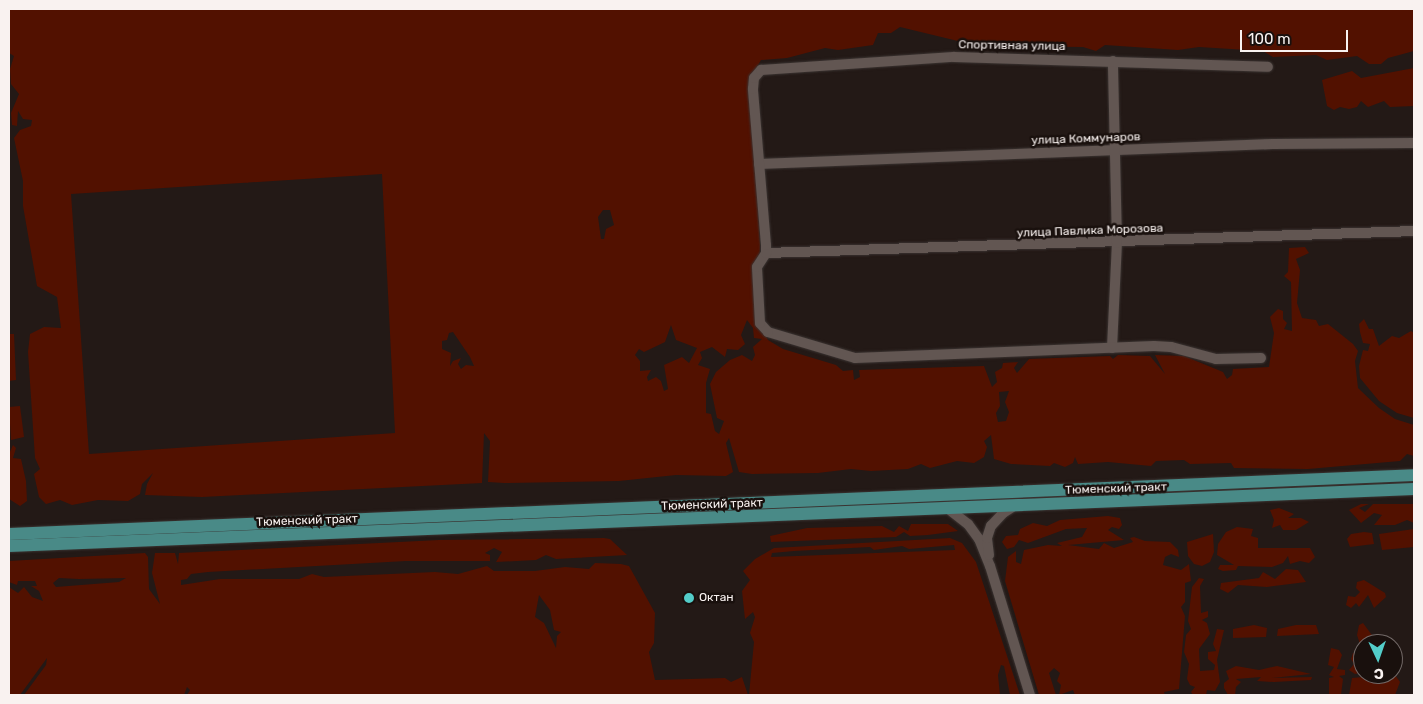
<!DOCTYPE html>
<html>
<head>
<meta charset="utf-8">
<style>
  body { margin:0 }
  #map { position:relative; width:1423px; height:704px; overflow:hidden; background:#231916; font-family:Rubik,sans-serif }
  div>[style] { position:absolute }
  .green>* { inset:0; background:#521100 }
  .roads { filter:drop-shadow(0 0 1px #3b3432) drop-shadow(0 0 1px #3b3432) }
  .minor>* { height:10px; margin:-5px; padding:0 5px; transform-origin:5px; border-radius:5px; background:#625652 }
  .major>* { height:12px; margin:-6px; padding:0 6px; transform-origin:6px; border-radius:6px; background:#498a87 }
  .dots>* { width:14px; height:14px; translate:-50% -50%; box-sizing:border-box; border:2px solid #19100d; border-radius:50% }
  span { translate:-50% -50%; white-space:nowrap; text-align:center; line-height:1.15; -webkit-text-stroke:5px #19100d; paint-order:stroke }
  .street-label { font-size:12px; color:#f9f2f0 }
  .poi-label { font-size:12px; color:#f9f2f0 }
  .left { translate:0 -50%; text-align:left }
  .frame { position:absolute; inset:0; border:10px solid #f9f2f0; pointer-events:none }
  .north { position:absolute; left:1353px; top:634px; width:50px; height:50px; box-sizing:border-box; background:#19100d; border:1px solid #736a68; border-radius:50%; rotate:177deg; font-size:14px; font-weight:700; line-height:20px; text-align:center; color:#f9f2f0 }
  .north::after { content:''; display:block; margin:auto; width:18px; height:22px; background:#53cdc9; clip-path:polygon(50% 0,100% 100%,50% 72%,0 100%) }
  .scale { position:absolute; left:1240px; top:30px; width:108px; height:22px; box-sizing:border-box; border:2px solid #f9f2f0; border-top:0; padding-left:6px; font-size:15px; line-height:18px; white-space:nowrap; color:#f9f2f0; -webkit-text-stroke:4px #19100d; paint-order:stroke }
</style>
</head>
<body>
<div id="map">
  <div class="green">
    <div style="clip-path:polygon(evenodd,9px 9px,1414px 9px,1414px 51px,1388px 58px,1381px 64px,1369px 64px,1357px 56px,1327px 60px,1316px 55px,1273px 57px,1263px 51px,1199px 47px,1178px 50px,1105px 45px,1096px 51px,1083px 47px,990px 46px,962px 42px,900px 27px,891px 33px,878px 33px,873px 45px,838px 50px,825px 48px,787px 58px,761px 60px,751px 77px,760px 244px,758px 323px,768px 340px,783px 349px,836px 365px,843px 371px,853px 370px,854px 380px,860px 377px,859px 370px,984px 366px,992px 387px,997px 382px,995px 372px,1002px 368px,1003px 363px,1018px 362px,1014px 368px,1017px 373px,1029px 359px,1110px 356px,1113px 359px,1118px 355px,1150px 356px,1165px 374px,1155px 355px,1184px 356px,1223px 372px,1227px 379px,1232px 375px,1233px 369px,1269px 367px,1274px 333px,1270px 317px,1278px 309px,1283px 311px,1283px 319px,1287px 323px,1284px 329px,1292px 331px,1291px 282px,1284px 276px,1288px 272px,1289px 248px,1305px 247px,1309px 253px,1296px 259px,1300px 270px,1297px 303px,1302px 318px,1316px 320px,1319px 326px,1328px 324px,1353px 344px,1358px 351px,1355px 361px,1358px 388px,1379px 408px,1395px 419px,1414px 425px,1414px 456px,1407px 454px,1400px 461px,1308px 469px,1234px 468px,1231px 463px,1190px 464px,1184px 460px,1156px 461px,1151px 466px,1108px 462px,1078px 464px,1075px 457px,1073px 463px,1065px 467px,1054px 463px,1050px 466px,1011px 464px,994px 459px,991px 435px,984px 441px,987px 447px,984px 457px,974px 463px,957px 461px,930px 468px,921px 464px,908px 469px,871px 471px,851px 469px,818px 473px,752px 474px,739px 472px,729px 438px,726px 443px,733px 472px,726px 476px,676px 475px,619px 481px,504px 483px,488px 482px,490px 441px,484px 433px,482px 483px,202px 497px,145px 495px,147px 484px,153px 473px,142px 484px,140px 494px,128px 501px,98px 500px,72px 505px,60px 500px,46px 504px,39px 497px,34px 474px,40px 469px,35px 458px,28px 352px,30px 334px,44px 327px,61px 328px,57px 297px,37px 286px,23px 206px,23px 181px,14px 138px,20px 130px,31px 126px,32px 120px,23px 119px,18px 111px,17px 126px,12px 125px,11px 113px,19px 94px,11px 84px,10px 69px,14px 56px,9px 53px,9px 9px,382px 174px,395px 433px,89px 454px,71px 194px,382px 174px,9px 9px,603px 210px,610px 210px,614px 225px,606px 229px,604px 239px,601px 239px,598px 217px,603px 210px,9px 9px,747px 320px,753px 328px,754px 338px,762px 339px,753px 347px,755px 355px,752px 361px,742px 355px,730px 360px,716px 372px,710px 384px,717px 418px,724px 421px,719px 434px,715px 431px,711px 414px,706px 413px,706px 383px,710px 369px,698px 365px,702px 358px,700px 352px,712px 347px,725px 357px,727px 349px,738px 350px,745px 344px,741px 335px,747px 320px,9px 9px,671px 325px,676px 340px,697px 348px,689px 363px,682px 357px,664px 365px,668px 389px,664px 391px,661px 381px,656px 377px,648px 381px,647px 377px,651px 370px,640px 371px,640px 361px,635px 355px,639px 349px,644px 352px,665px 342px,671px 325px,9px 9px,453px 332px,470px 357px,474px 366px,466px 365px,461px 369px,458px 364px,461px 358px,453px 361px,450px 366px,451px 353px,442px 349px,442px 341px,447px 340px,449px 333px,453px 332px,9px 9px,1009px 391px,1005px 402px,1009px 412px,1006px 421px,998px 422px,996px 413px,1000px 406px,999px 392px,1009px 391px)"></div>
    <div style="clip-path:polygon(1414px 68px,1414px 106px,1390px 107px,1384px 101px,1368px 107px,1361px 101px,1357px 107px,1349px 109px,1340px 107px,1334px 110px,1327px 106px,1322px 80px,1352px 71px,1361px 78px)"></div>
    <div style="clip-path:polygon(1364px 319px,1369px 329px,1373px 329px,1379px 346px,1392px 336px,1399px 338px,1411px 331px,1414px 333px,1414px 418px,1397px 413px,1379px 401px,1360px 378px,1359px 366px,1363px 350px,1368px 351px,1370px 344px,1363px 343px,1360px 332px,1359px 324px)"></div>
    <div style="clip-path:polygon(9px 334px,14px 334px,16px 380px,9px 381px)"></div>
    <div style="clip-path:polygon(20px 406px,24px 437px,11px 440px,9px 407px)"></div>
    <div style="clip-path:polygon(13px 445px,16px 448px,13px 458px,21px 459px,26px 481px,27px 501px,20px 506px,9px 499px,9px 454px)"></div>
    <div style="clip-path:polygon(1361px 504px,1369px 504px,1359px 508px,1365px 512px,1373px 504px,1414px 504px,1414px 523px,1407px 520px,1395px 525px,1374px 525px,1382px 515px,1374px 513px,1361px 523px,1349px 510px)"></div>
    <div style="clip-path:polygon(1279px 508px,1294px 514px,1288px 518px,1301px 518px,1309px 522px,1296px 530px,1283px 530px,1280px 525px,1272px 528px,1274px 520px,1270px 510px)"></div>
    <div style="clip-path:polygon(1108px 516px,1120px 518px,1122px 525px,1119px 529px,1112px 527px,1108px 530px,1124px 540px,1068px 545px,1099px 549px,1104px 543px,1114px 548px,1133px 542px,1130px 538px,1134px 537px,1145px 541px,1170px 542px,1178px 550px,1179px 557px,1171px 554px,1165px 557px,1163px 565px,1181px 570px,1189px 564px,1191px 581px,1185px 583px,1185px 602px,1181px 607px,1185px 616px,1179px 689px,1164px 692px,1165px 695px,1075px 695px,1073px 690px,1059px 695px,1061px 685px,1057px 681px,1060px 673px,1054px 668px,1049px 673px,1056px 695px,1039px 695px,1005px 581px,1008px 557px,1016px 551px,1016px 562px,1021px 564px,1024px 550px,1048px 545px,1062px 546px,1057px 543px,1082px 537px,1087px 528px,1066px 529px,1028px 543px,1019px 540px,1014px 547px,1007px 549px,1002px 542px,1006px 536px,1018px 535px,1020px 529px,1033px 523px,1047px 526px,1060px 520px)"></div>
    <div style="clip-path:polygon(911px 524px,948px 524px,958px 531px,928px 535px,910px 536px,904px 532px,896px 537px,771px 542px,770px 536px,807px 528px,882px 526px,894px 532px,899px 526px,908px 531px)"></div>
    <div style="clip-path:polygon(1237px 527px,1253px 529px,1251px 536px,1258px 538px,1258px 548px,1310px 548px,1315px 557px,1309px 563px,1300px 561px,1290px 564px,1288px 556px,1283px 563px,1272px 567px,1238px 566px,1236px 570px,1223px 571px,1218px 569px,1220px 565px,1234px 565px,1217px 555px,1218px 544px,1226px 532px)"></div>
    <div style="clip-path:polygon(1414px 529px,1414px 547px,1382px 550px,1379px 534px)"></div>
    <div style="clip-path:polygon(1364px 532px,1372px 533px,1374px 544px,1350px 547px,1347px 539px,1351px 534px)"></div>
    <div style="clip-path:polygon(1213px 534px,1214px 552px,1210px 562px,1202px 566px,1194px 564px,1188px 556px,1187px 542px)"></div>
    <div style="clip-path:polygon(evenodd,604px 538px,610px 539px,627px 555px,556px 559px,546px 555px,536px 560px,496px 562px,502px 552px,494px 548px,485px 553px,490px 555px,490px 561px,406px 561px,208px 572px,191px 574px,187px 579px,181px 580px,181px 585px,220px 579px,299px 579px,312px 574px,324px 577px,435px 572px,458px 574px,487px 566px,494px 571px,535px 571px,565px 567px,589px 569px,595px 563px,621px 564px,629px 566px,655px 613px,654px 643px,649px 652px,655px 680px,725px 678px,731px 682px,742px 677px,748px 695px,187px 695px,190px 690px,187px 687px,184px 695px,24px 695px,46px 665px,47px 658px,20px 695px,9px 695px,9px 587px,18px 593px,24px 587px,32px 597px,43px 601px,39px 591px,31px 586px,37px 586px,35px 581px,18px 581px,17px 585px,9px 582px,9px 561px,145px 553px,148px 557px,149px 589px,160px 604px,152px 573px,155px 553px,175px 553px,178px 564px,179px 553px,439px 540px,604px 538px,59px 578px,79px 579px,126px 578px,119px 582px,56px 587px,53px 583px,59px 578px,604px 538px,539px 595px,550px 610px,554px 630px,561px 632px,557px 636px,556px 648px,544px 623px,535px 617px,539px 595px)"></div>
    <div style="clip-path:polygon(evenodd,950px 538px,962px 543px,976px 562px,1020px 695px,1010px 695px,1004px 666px,1001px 665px,998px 675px,1000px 695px,749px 695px,754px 642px,750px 633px,755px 617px,753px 612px,745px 619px,742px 591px,750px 580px,743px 571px,755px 559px,774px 548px,950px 538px,954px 545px,955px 550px,771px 557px,772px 553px,794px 551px,870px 547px,874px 550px,902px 546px,909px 549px,954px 545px)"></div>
    <div style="clip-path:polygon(1286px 569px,1298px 570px,1306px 582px,1267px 587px,1238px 585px,1228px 593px,1220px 589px,1221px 583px,1259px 578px,1263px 572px,1275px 579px)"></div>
    <div style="clip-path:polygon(1199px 578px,1204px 579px,1200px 586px,1201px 613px,1208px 611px,1208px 617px,1202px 620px,1207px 623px,1210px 634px,1199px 649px,1200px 671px,1214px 670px,1215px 665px,1208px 659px,1208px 652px,1216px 651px,1213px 644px,1217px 629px,1224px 630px,1217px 660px,1220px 682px,1215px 691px,1207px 690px,1206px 695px,1193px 695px,1191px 692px,1195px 687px,1190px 685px,1187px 679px,1189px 664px,1184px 652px,1186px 635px,1191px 629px,1188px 621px,1192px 587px)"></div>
    <div style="clip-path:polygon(1364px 580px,1385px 593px,1386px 597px,1374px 608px,1368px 595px,1359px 607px,1356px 603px,1351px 608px,1346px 605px,1348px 596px,1355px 597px,1360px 592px,1356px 588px,1357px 582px)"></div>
    <div style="clip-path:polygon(1363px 623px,1377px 642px,1363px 644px,1363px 674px,1386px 678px,1393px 672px,1400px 682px,1395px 695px,1349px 695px,1352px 678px,1363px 677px,1363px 672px,1355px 674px,1349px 670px,1354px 664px,1351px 659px,1353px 653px,1359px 654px,1362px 650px,1357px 635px,1359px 625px)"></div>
    <div style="clip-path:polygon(1254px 625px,1267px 628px,1266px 637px,1233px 638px,1233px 629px)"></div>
    <div style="clip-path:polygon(1296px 625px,1316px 625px,1319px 634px,1277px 636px,1278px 629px)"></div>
    <div style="clip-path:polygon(1331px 648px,1339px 650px,1342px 655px,1337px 669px,1345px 670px,1345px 675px,1339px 676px,1343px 679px,1341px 695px,1329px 695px,1329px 678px,1334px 677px,1329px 675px,1334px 667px,1328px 665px)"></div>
    <div style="clip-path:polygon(1236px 666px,1259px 670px,1277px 666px,1311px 674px,1272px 678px,1312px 677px,1311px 680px,1274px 682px,1257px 681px,1261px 677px,1236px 679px,1241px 682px,1236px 687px,1235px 695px,1228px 695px,1224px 688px,1224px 683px,1229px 679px,1226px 671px)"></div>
  </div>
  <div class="roads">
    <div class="minor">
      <div style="left:759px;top:164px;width:514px;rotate:-2.23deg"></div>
      <div style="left:1273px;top:144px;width:141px;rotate:-0.4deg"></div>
      <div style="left:766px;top:253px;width:648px;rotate:-1.94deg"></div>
      <div style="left:1112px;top:348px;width:105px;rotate:-87.3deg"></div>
      <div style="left:1117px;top:243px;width:182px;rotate:-91.3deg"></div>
      <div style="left:1261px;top:358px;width:45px;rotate:178.7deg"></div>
      <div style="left:1216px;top:359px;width:47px;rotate:-165.1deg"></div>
      <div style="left:1171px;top:347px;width:17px;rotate:-177deg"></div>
      <div style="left:1154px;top:346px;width:299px;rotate:177.7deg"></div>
      <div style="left:855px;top:358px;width:91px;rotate:-163.4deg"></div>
      <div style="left:768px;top:332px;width:12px;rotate:-132deg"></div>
      <div style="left:760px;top:323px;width:56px;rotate:-93.1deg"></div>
      <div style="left:757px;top:267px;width:17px;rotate:-57deg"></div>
      <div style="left:766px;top:253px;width:8px;rotate:-90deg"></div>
      <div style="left:766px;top:245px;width:157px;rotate:-94.8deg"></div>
      <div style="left:753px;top:89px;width:11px;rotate:-85deg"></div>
      <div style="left:754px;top:78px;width:11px;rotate:-49deg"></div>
      <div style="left:761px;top:70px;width:193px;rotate:-3.9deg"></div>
      <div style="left:954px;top:57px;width:314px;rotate:1.8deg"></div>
      <div style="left:946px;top:507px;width:28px;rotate:38deg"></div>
      <div style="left:968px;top:524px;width:19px;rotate:54deg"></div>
      <div style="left:979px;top:539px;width:29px;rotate:68deg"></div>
      <div style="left:990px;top:566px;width:135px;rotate:72.8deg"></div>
      <div style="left:989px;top:555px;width:17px;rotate:-97deg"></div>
      <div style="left:987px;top:538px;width:13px;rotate:-72deg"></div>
      <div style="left:991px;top:526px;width:18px;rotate:-47deg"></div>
      <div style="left:1003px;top:513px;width:15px;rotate:-32deg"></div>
    </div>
    <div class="major">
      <div style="left:9px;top:534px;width:1406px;rotate:-2.4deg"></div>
      <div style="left:9px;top:546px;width:1406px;rotate:-2.32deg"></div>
    </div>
  </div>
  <div class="dots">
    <div style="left:689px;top:598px;background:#53cdc9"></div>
  </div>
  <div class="street-label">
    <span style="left:1012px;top:46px;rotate:1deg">Спортивная улица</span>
    <span style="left:1086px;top:139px;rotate:-2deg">улица Коммунаров</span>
    <span style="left:1090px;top:231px;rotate:-2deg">улица Павлика Морозова</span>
    <span style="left:1116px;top:489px;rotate:-2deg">Тюменский тракт</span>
    <span style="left:712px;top:505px;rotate:-2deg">Тюменский тракт</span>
    <span style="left:307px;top:521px;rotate:-2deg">Тюменский тракт</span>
  </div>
  <div class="poi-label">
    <span class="left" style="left:699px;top:598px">Октан</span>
  </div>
  <div class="frame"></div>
  <div class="north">С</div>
  <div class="scale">100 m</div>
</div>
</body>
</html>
